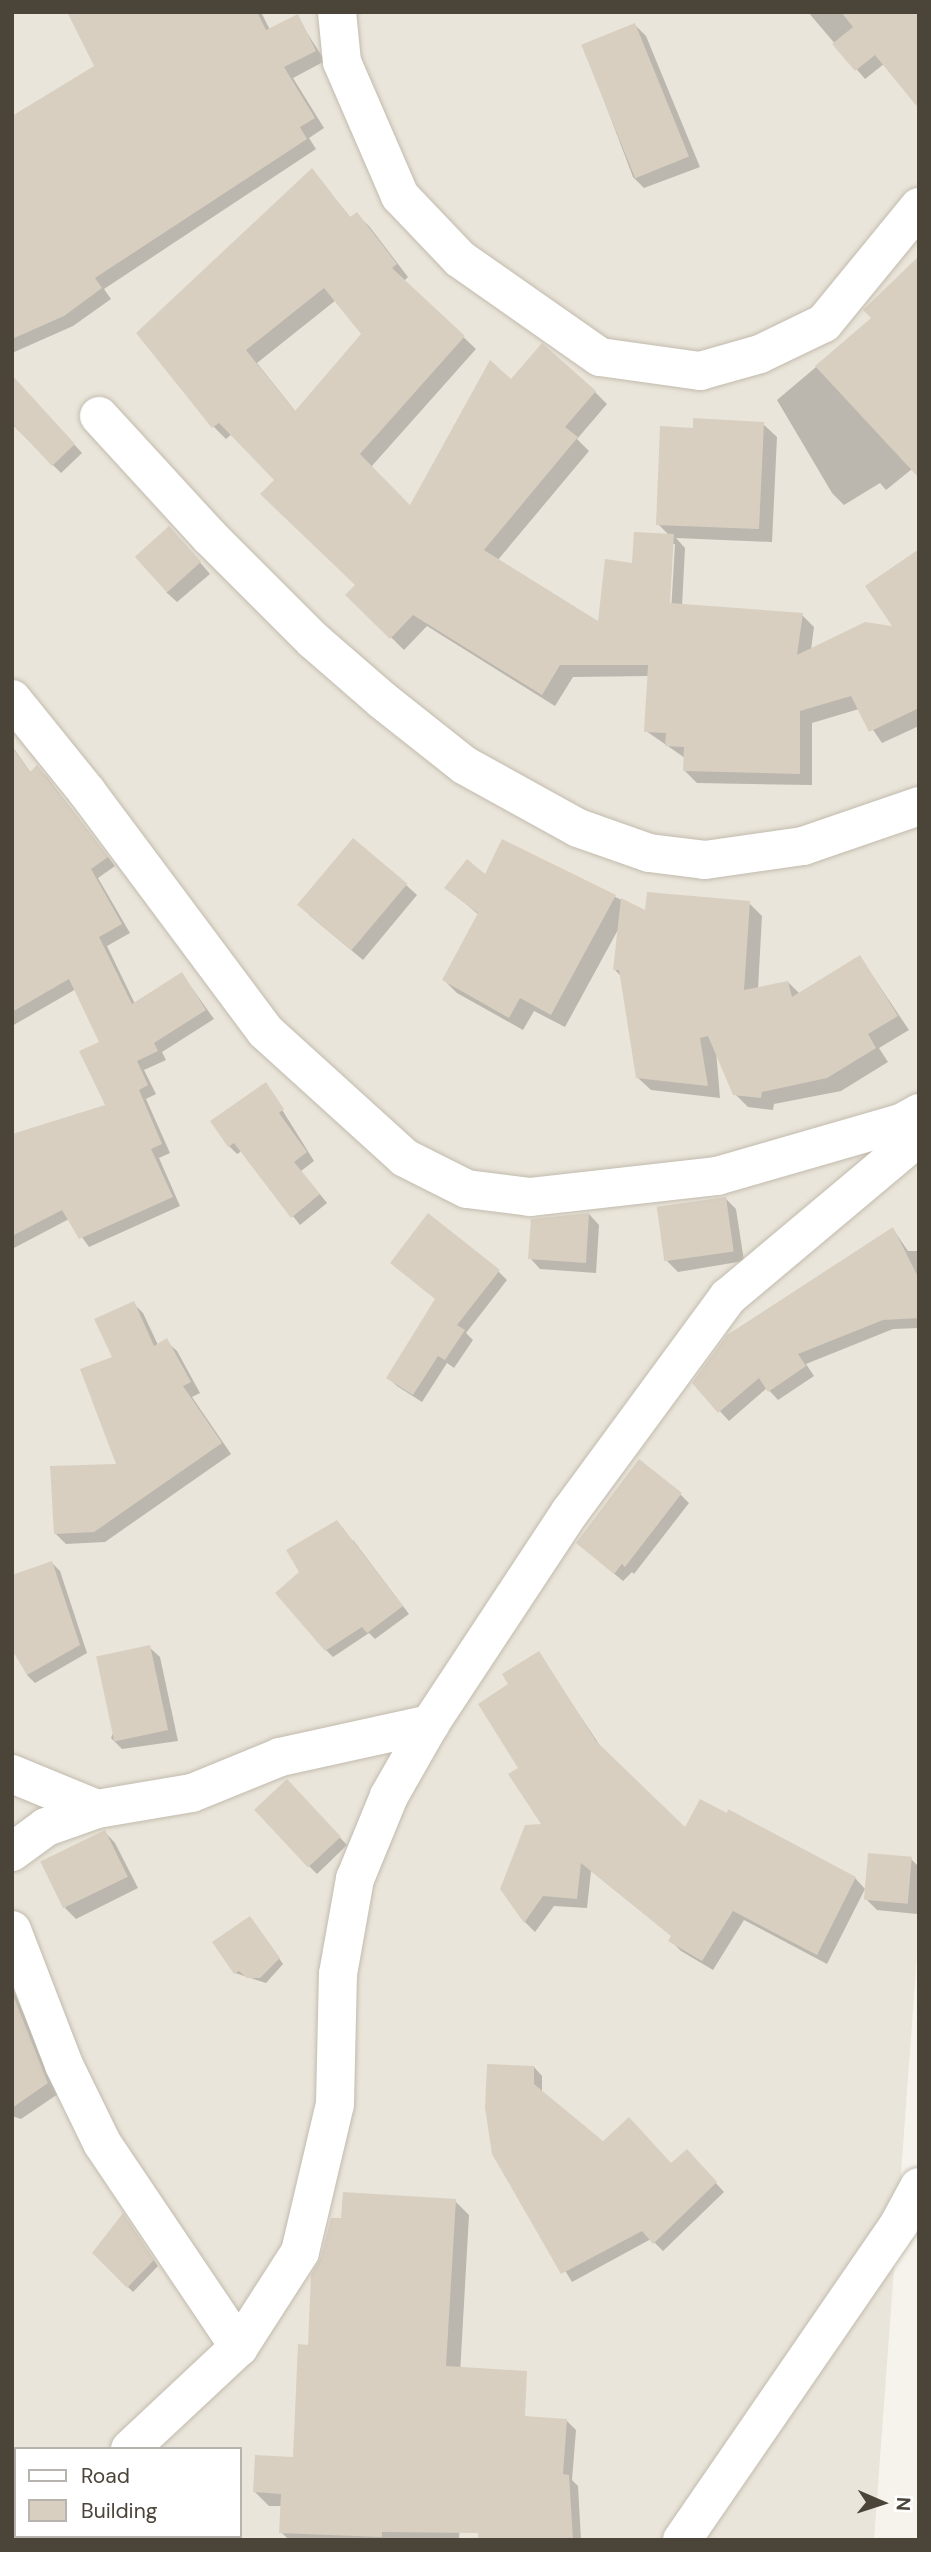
<!DOCTYPE html>
<html>
<head>
<meta charset="utf-8">
<style>
  body { margin:0 }
  #map { position:relative; width:931px; height:2552px; overflow:hidden; background:#f6f3ec; font-family:"DM Sans",sans-serif }
  div>[style] { position:absolute }
  .residential>* { inset:0; background:#eae5da }
  .shadow>* { inset:0; background:#0003 }
  .building>* { inset:0; background:#d8cfc1; transform-origin:0 0 }
  .roads { filter:drop-shadow(0 0 2px #c2bbae) drop-shadow(0 0 2px #c2bbae) }
  .street>* { height:38px; margin:-19px; padding:0 19px; transform-origin:19px; border-radius:19px; background:#fff }
  span { translate:-50% -50%; white-space:nowrap; text-align:center; line-height:1.15; -webkit-text-stroke:5px #fff; paint-order:stroke }
  .frame { position:absolute; inset:0; border:14px solid #4b4439; pointer-events:none }
  .legend { position:absolute; left:14px; top:2447px; width:228px; height:91px; box-sizing:border-box; background:#fff; border:2px solid #b7b4b0; margin:0; padding:9px 12px; list-style:none; font-size:21px; color:#4b4439 }
  .legend li { display:flex; align-items:center; gap:14px; height:35px }
  .legend b { width:35px; border:2px solid #b7b4b0 }
  .north { position:absolute; left:847px; top:2468px; width:70px; height:70px; -webkit-text-stroke:5px #fff; paint-order:stroke; rotate:93deg; font-size:19px; font-weight:700; line-height:28px; text-align:center; color:#4b4439 }
  .north::after { content:''; display:block; margin:auto; width:24px; height:32px; background:#4b4439; clip-path:polygon(50% 0,100% 100%,50% 72%,0 100%) }
</style>
</head>
<body>
<div id="map">
  <div class="residential">
    <div style="clip-path:polygon(evenodd,12px 12px,919px 12px,919px 1929px,874px 2540px,12px 2540px,12px 12px,16px 2449px,240px 2449px,240px 2536px,16px 2536px,16px 2449px)"></div>
  </div>
  <div class="shadow">
    <div style="clip-path:polygon(81px 12px,261px 12px,270px 30px,297px 17px,325px 61px,293px 78px,324px 128px,309px 138px,316px 149px,104px 289px,111px 299px,73px 326px,12px 353px,12px 284px,96px 66px)"></div>
    <div style="clip-path:polygon(808px 12px,916px 12px,884px 64px,865px 79px)"></div>
    <div style="clip-path:polygon(635px 25px,646px 36px,700px 167px,644px 188px,633px 177px,583px 45px)"></div>
    <div style="clip-path:polygon(evenodd,312px 171px,351px 218px,356px 214px,369px 226px,408px 277px,404px 281px,476px 349px,371px 467px,411px 507px,511px 382px,595px 392px,607px 404px,577px 439px,589px 451px,497px 561px,599px 624px,634px 565px,669px 535px,658px 524px,695px 429px,763px 424px,777px 437px,772px 542px,676px 538px,685px 548px,682px 606px,802px 615px,814px 627px,811px 650px,895px 628px,919px 551px,919px 726px,882px 743px,859px 709px,812px 723px,812px 785px,697px 783px,685px 771px,685px 758px,646px 731px,649px 676px,573px 677px,555px 706px,427px 626px,404px 650px,348px 595px,358px 585px,277px 480px,232px 434px,226px 439px,214px 427px,138px 333px,312px 171px,336px 300px,364px 334px,296px 412px,257px 363px,336px 300px,312px 171px,671px 544px,675px 544px,671px 612px,668px 612px,671px 544px)"></div>
    <div style="clip-path:polygon(873px 319px,912px 469px,886px 490px,880px 483px,844px 505px,832px 493px,777px 400px)"></div>
    <div style="clip-path:polygon(12px 377px,82px 453px,61px 473px,12px 424px)"></div>
    <div style="clip-path:polygon(180px 539px,210px 574px,177px 602px,166px 592px)"></div>
    <div style="clip-path:polygon(12px 746px,31px 773px,37px 767px,46px 776px,115px 866px,98px 878px,130px 933px,107px 946px,135px 1004px,182px 974px,214px 1019px,162px 1052px,166px 1060px,144px 1070px,156px 1094px,146px 1099px,170px 1153px,159px 1158px,180px 1206px,89px 1247px,69px 1219px,12px 1249px,12px 1135px,107px 1106px,101px 1043px,76px 989px,12px 1026px)"></div>
    <div style="clip-path:polygon(503px 842px,646px 912px,749px 903px,762px 916px,758px 989px,788px 982px,800px 994px,860px 957px,909px 1030px,879px 1048px,888px 1062px,841px 1091px,774px 1104px,773px 1110px,748px 1107px,735px 1094px,716px 1050px,720px 1098px,651px 1090px,637px 1077px,621px 976px,615px 970px,619px 928px,565px 1027px,534px 1011px,523px 1030px,457px 993px,444px 980px,479px 915px,447px 888px,486px 876px)"></div>
    <div style="clip-path:polygon(406px 885px,417px 895px,363px 960px,309px 915px)"></div>
    <div style="clip-path:polygon(266px 1084px,314px 1161px,301px 1171px,327px 1203px,300px 1225px,242px 1151px,237px 1154px,229px 1146px)"></div>
    <div style="clip-path:polygon(725px 1198px,736px 1209px,744px 1261px,678px 1272px,667px 1261px)"></div>
    <div style="clip-path:polygon(589px 1214px,599px 1225px,596px 1273px,540px 1269px,530px 1258px)"></div>
    <div style="clip-path:polygon(893px 1229px,908px 1251px,919px 1251px,919px 1328px,893px 1329px,806px 1364px,814px 1376px,778px 1400px,767px 1388px,729px 1421px,694px 1383px)"></div>
    <div style="clip-path:polygon(498px 1271px,507px 1280px,466px 1333px,473px 1340px,454px 1368px,447px 1363px,422px 1402px,397px 1386px,388px 1378px,436px 1300px)"></div>
    <div style="clip-path:polygon(133px 1303px,143px 1313px,158px 1345px,166px 1341px,177px 1351px,200px 1393px,192px 1397px,231px 1454px,105px 1542px,66px 1544px,55px 1533px,118px 1465px,114px 1358px)"></div>
    <div style="clip-path:polygon(680px 1494px,689px 1503px,634px 1574px,632px 1572px,623px 1581px,587px 1551px)"></div>
    <div style="clip-path:polygon(353px 1540px,409px 1614px,375px 1639px,369px 1633px,333px 1657px,326px 1650px)"></div>
    <div style="clip-path:polygon(52px 1563px,60px 1571px,87px 1653px,35px 1683px,27px 1675px)"></div>
    <div style="clip-path:polygon(149px 1647px,160px 1657px,178px 1741px,122px 1749px,111px 1738px)"></div>
    <div style="clip-path:polygon(538px 1653px,605px 1753px,685px 1830px,855px 1878px,865px 1889px,827px 1964px,744px 1920px,713px 1970px,681px 1951px,671px 1941px,673px 1937px,591px 1871px,587px 1908px,554px 1906px,535px 1932px,525px 1922px,544px 1826px,521px 1768px,510px 1685px)"></div>
    <div style="clip-path:polygon(287px 1781px,347px 1845px,317px 1874px,309px 1866px)"></div>
    <div style="clip-path:polygon(105px 1832px,115px 1843px,138px 1888px,76px 1919px,65px 1908px)"></div>
    <div style="clip-path:polygon(911px 1859px,919px 1867px,917px 1914px,877px 1910px,866px 1899px)"></div>
    <div style="clip-path:polygon(255px 1924px,283px 1964px,266px 1983px,235px 1973px)"></div>
    <div style="clip-path:polygon(12px 1987px,58px 2094px,21px 2119px,12px 2116px)"></div>
    <div style="clip-path:polygon(534px 2067px,542px 2076px,542px 2093px,603px 2143px,671px 2165px,695px 2160px,724px 2192px,663px 2251px,651px 2239px,572px 2282px,494px 2154px)"></div>
    <div style="clip-path:polygon(455px 2201px,469px 2215px,460px 2374px,467px 2382px,459px 2540px,289px 2540px,281px 2532px,282px 2506px,269px 2506px,255px 2492px,295px 2459px,309px 2346px)"></div>
    <div style="clip-path:polygon(128px 2221px,158px 2266px,133px 2292px,94px 2253px)"></div>
    <div style="clip-path:polygon(567px 2421px,576px 2430px,572px 2480px,578px 2486px,581px 2540px,503px 2540px)"></div>
  </div>
  <div class="building">
    <div style="clip-path:polygon(67px 12px,257px 12px,266px 30px,298px 14px,316px 51px,284px 67px,315px 118px,300px 127px,307px 139px,95px 278px,102px 288px,64px 316px,12px 339px,12px 116px,94px 66px)"></div>
    <div style="clip-path:polygon(841px 12px,919px 12px,919px 109px,875px 55px,855px 71px,832px 44px,853px 27px)"></div>
    <div style="left:635px;top:23px;width:144px;height:58px;rotate:68deg"></div>
    <div style="clip-path:polygon(evenodd,312px 168px,350px 217px,357px 212px,397px 264px,392px 268px,465px 336px,360px 454px,410px 505px,490px 360px,511px 379px,542px 343px,596px 391px,565px 427px,578px 437px,484px 550px,598px 621px,605px 559px,632px 563px,634px 532px,674px 534px,670px 603px,803px 613px,797px 655px,865px 622px,892px 626px,865px 586px,919px 549px,919px 708px,869px 732px,851px 696px,800px 711px,800px 774px,683px 771px,684px 747px,665px 746px,666px 733px,644px 732px,648px 665px,560px 665px,542px 695px,413px 615px,390px 639px,345px 595px,355px 585px,260px 494px,274px 480px,219px 423px,212px 428px,136px 333px,312px 168px,324px 288px,361px 334px,295px 411px,246px 350px,324px 288px)"></div>
    <div style="clip-path:polygon(919px 256px,919px 478px,815px 366px,871px 318px,863px 310px)"></div>
    <div style="clip-path:polygon(12px 375px,75px 444px,52px 466px,12px 423px)"></div>
    <div style="clip-path:polygon(693px 418px,764px 422px,759px 529px,656px 525px,660px 426px,693px 428px)"></div>
    <div style="left:169px;top:526px;width:48px;height:46px;rotate:48deg"></div>
    <div style="clip-path:polygon(12px 747px,30px 772px,37px 765px,108px 857px,91px 869px,122px 924px,99px 937px,132px 1004px,182px 972px,206px 1010px,154px 1043px,158px 1051px,137px 1061px,148px 1085px,139px 1090px,162px 1144px,151px 1149px,173px 1197px,79px 1239px,62px 1210px,12px 1236px,12px 1134px,105px 1105px,79px 1051px,99px 1042px,69px 979px,12px 1012px)"></div>
    <div style="left:353px;top:838px;width:71px;height:87px;rotate:40deg"></div>
    <div style="clip-path:polygon(502px 839px,616px 895px,551px 1015px,520px 998px,509px 1018px,442px 980px,478px 913px,444px 888px,467px 859px,485px 874px)"></div>
    <div style="clip-path:polygon(647px 892px,750px 901px,744px 990px,788px 981px,792px 997px,860px 955px,898px 1016px,868px 1034px,876px 1048px,827px 1078px,762px 1092px,761px 1098px,733px 1095px,708px 1036px,700px 1038px,708px 1086px,636px 1078px,619px 970px,613px 970px,621px 898px,645px 910px)"></div>
    <div style="clip-path:polygon(266px 1082px,284px 1109px,279px 1113px,307px 1152px,294px 1162px,320px 1194px,291px 1218px,234px 1143px,228px 1147px,210px 1121px)"></div>
    <div style="left:726px;top:1197px;width:55px;height:70px;rotate:82deg"></div>
    <div style="clip-path:polygon(428px 1213px,500px 1270px,457px 1325px,465px 1330px,445px 1360px,438px 1356px,413px 1395px,386px 1378px,435px 1299px,390px 1263px)"></div>
    <div style="clip-path:polygon(589px 1213px,586px 1263px,528px 1259px,531px 1219px)"></div>
    <div style="clip-path:polygon(893px 1227px,919px 1279px,919px 1318px,883px 1320px,798px 1354px,806px 1366px,768px 1392px,759px 1378px,718px 1413px,692px 1383px,727px 1335px)"></div>
    <div style="clip-path:polygon(134px 1301px,154px 1346px,167px 1338px,191px 1382px,183px 1386px,222px 1443px,94px 1532px,54px 1534px,50px 1466px,116px 1464px,80px 1369px,112px 1357px,94px 1319px)"></div>
    <div style="clip-path:polygon(639px 1459px,682px 1493px,625px 1567px,622px 1564px,614px 1574px,576px 1543px)"></div>
    <div style="clip-path:polygon(337px 1520px,403px 1606px,367px 1633px,362px 1627px,325px 1651px,275px 1593px,299px 1572px,286px 1550px)"></div>
    <div style="clip-path:polygon(52px 1561px,80px 1645px,27px 1675px,12px 1650px,12px 1575px)"></div>
    <div style="left:150px;top:1645px;width:87px;height:55px;rotate:78deg"></div>
    <div style="clip-path:polygon(539px 1651px,596px 1741px,685px 1827px,700px 1799px,727px 1813px,728px 1809px,856px 1877px,817px 1955px,733px 1911px,702px 1961px,668px 1941px,671px 1936px,581px 1863px,577px 1899px,543px 1896px,524px 1923px,500px 1889px,525px 1825px,541px 1824px,508px 1774px,518px 1768px,478px 1704px,508px 1684px,502px 1674px)"></div>
    <div style="left:287px;top:1779px;width:79px;height:45px;rotate:47deg"></div>
    <div style="left:105px;top:1830px;width:52px;height:72px;rotate:64deg"></div>
    <div style="left:868px;top:1853px;width:44px;height:47px;rotate:5deg"></div>
    <div style="clip-path:polygon(250px 1916px,280px 1958px,260px 1978px,247px 1978px,239px 1971px,234px 1974px,212px 1942px)"></div>
    <div style="clip-path:polygon(12px 1992px,48px 2083px,12px 2108px)"></div>
    <div style="clip-path:polygon(487px 2064px,534px 2066px,534px 2084px,603px 2141px,629px 2117px,671px 2163px,687px 2149px,717px 2182px,653px 2244px,642px 2231px,561px 2274px,492px 2154px,485px 2108px)"></div>
    <div style="clip-path:polygon(343px 2192px,456px 2199px,446px 2366px,527px 2371px,525px 2416px,567px 2419px,563px 2474px,569px 2475px,573px 2540px,478px 2540px,478px 2533px,382px 2532px,382px 2537px,279px 2533px,281px 2494px,253px 2492px,255px 2455px,293px 2457px,298px 2344px,308px 2345px,311px 2275px,321px 2257px,331px 2218px,341px 2218px)"></div>
    <div style="clip-path:polygon(123px 2213px,154px 2260px,127px 2288px,92px 2253px)"></div>
  </div>
  <div class="roads">
    <div class="street">
      <div style="left:337px;top:12px;width:50px;rotate:84.3deg"></div>
      <div style="left:342px;top:62px;width:146px;rotate:66.6deg"></div>
      <div style="left:400px;top:196px;width:87px;rotate:46.4deg"></div>
      <div style="left:460px;top:259px;width:171px;rotate:35deg"></div>
      <div style="left:600px;top:357px;width:101px;rotate:8deg"></div>
      <div style="left:700px;top:371px;width:62px;rotate:-15.8deg"></div>
      <div style="left:760px;top:354px;width:71px;rotate:-25.8deg"></div>
      <div style="left:824px;top:323px;width:150px;rotate:-50.7deg"></div>
      <div style="left:99px;top:416px;width:164px;rotate:47.5deg"></div>
      <div style="left:210px;top:537px;width:146px;rotate:45deg"></div>
      <div style="left:313px;top:640px;width:91px;rotate:41deg"></div>
      <div style="left:382px;top:700px;width:105px;rotate:38.4deg"></div>
      <div style="left:464px;top:765px;width:130px;rotate:28.9deg"></div>
      <div style="left:578px;top:828px;width:75px;rotate:19.4deg"></div>
      <div style="left:649px;top:853px;width:56px;rotate:7.1deg"></div>
      <div style="left:705px;top:860px;width:99px;rotate:-8.1deg"></div>
      <div style="left:803px;top:846px;width:123px;rotate:-19deg"></div>
      <div style="left:12px;top:699px;width:119px;rotate:51.1deg"></div>
      <div style="left:87px;top:792px;width:298px;rotate:53.3deg"></div>
      <div style="left:265px;top:1031px;width:189px;rotate:42.2deg"></div>
      <div style="left:405px;top:1158px;width:69px;rotate:26.6deg"></div>
      <div style="left:467px;top:1189px;width:64px;rotate:7.2deg"></div>
      <div style="left:530px;top:1197px;width:188px;rotate:-6.4deg"></div>
      <div style="left:717px;top:1176px;width:191px;rotate:-16.1deg"></div>
      <div style="left:901px;top:1123px;width:21px;rotate:-29deg"></div>
      <div style="left:12px;top:1774px;width:92px;rotate:22.4deg"></div>
      <div style="left:97px;top:1809px;width:96px;rotate:-9.6deg"></div>
      <div style="left:192px;top:1793px;width:95px;rotate:-22.2deg"></div>
      <div style="left:280px;top:1757px;width:154px;rotate:-12.4deg"></div>
      <div style="left:12px;top:1852px;width:42px;rotate:-36.3deg"></div>
      <div style="left:46px;top:1827px;width:54px;rotate:-19.4deg"></div>
      <div style="left:12px;top:1930px;width:145px;rotate:68.9deg"></div>
      <div style="left:64px;top:2065px;width:87px;rotate:64deg"></div>
      <div style="left:102px;top:2143px;width:246px;rotate:56.1deg"></div>
      <div style="left:130px;top:2449px;width:149px;rotate:-43.1deg"></div>
      <div style="left:239px;top:2347px;width:113px;rotate:-57.3deg"></div>
      <div style="left:300px;top:2252px;width:152px;rotate:-76.7deg"></div>
      <div style="left:335px;top:2104px;width:130px;rotate:-88.7deg"></div>
      <div style="left:338px;top:1974px;width:97px;rotate:-79.9deg"></div>
      <div style="left:355px;top:1879px;width:90px;rotate:-67.7deg"></div>
      <div style="left:389px;top:1796px;width:83px;rotate:-60.3deg"></div>
      <div style="left:430px;top:1724px;width:254px;rotate:-56.6deg"></div>
      <div style="left:570px;top:1512px;width:267px;rotate:-53.7deg"></div>
      <div style="left:728px;top:1297px;width:249px;rotate:-40deg"></div>
      <div style="left:12px;top:2526px;width:4px;rotate:-27deg"></div>
      <div style="left:682px;top:2540px;width:383px;rotate:-55.5deg"></div>
      <div style="left:899px;top:2224px;width:42px;rotate:-61.6deg"></div>
    </div>
  </div>
  <div class="frame"></div>
  <ul class="legend">
  <li><b style="height:9px;background:#fff"></b>Road</li>
  <li><b style="height:19px;background:#d8cfc1"></b>Building</li>
  </ul>
  <div class="north">N</div>
</div>
</body>
</html>
